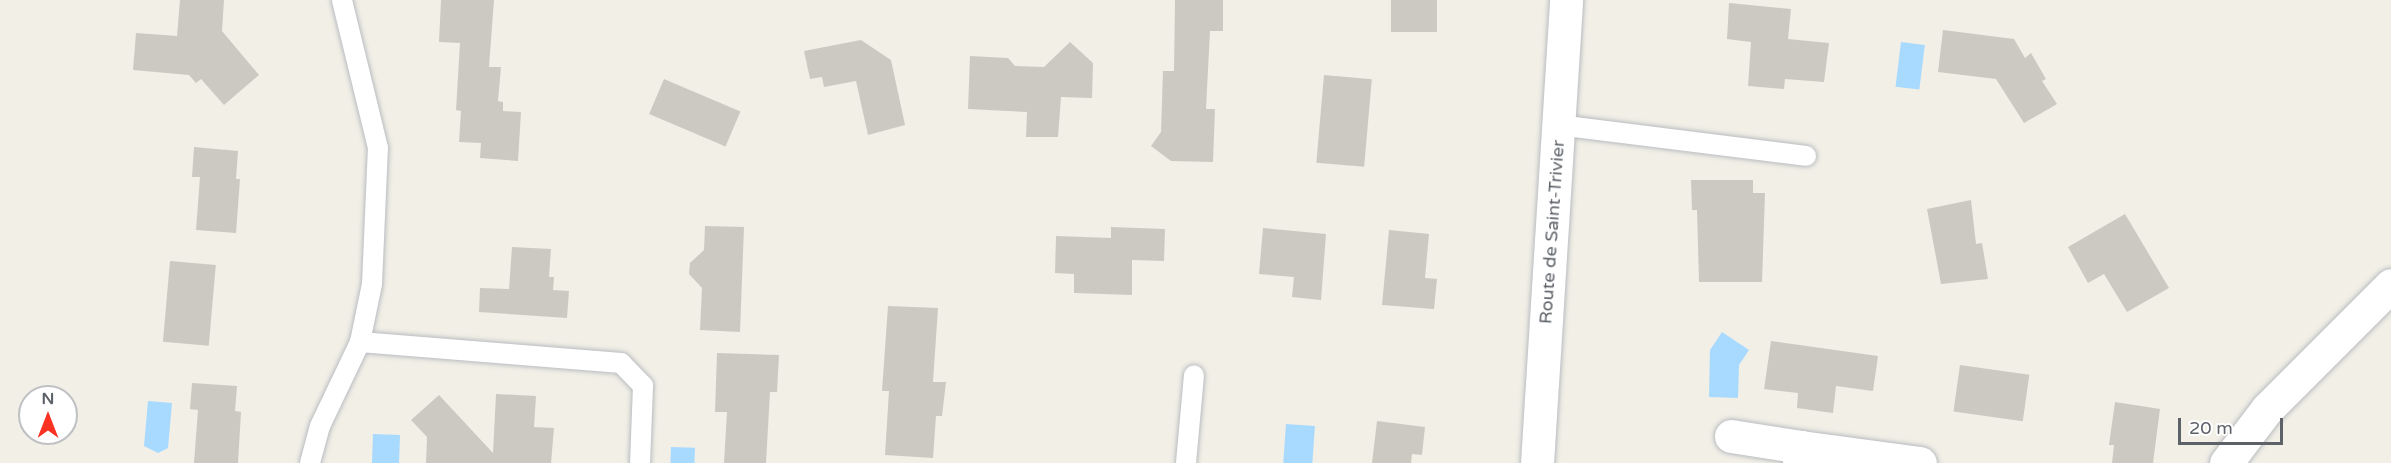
<!DOCTYPE html>
<html>
<head>
<meta charset="utf-8">
<style>
  body { margin:0 }
  #map { position:relative; width:2391px; height:463px; overflow:hidden; background:#f1efe6; font-family:"Varela Round",sans-serif }
  div>[style] { position:absolute }
  .water>* { inset:0; background:#a8daff; transform-origin:0 0 }
  .building>* { inset:0; background:#ccc9c3; transform-origin:0 0 }
  .roads { filter:drop-shadow(0 0 2px #b9bcc1) drop-shadow(0 0 2px #b9bcc1) }
  .service>* { height:20px; margin:-10px; padding:0 10px; transform-origin:10px; border-radius:10px; background:#fff }
  .minor>* { height:33px; margin:-16.5px; padding:0 16.5px; transform-origin:16.5px; border-radius:16.5px; background:#fff }
  .secondary>* { height:33px; margin:-16.5px; padding:0 16.5px; transform-origin:16.5px; border-radius:16.5px; background:#fff }
  span { translate:-50% -50%; white-space:nowrap; text-align:center; line-height:1.15; -webkit-text-stroke:6px #fff; paint-order:stroke }
  .street-label { font-size:18px; color:#5d6268 }
  .north { position:absolute; left:18px; top:385px; width:60px; height:60px; box-sizing:border-box; background:#fff; border:2px solid #bec0c3; border-radius:50%; rotate:0deg; font-size:16px; font-weight:700; line-height:24px; text-align:center; color:#5d6268 }
  .north::after { content:''; display:block; margin:auto; width:21px; height:27px; background:#fa3224; clip-path:polygon(50% 0,100% 100%,50% 72%,0 100%) }
  .scale { position:absolute; left:2178px; top:418px; width:105px; height:27px; box-sizing:border-box; border:3px solid #5d6268; border-top:0; padding-left:8px; font-size:18px; line-height:21px; white-space:nowrap; color:#5d6268; -webkit-text-stroke:4px #fff; paint-order:stroke }
</style>
</head>
<body>
<div id="map">
  <div class="water">
    <div style="left:1901px;top:42px;width:24px;height:45px;rotate:7deg"></div>
    <div style="clip-path:polygon(1722px 332px,1749px 350px,1739px 365px,1738px 398px,1709px 397px,1710px 350px)"></div>
    <div style="clip-path:polygon(148px 401px,172px 403px,168px 448px,158px 453px,144px 446px)"></div>
    <div style="left:1286px;top:424px;width:29px;height:39px;rotate:4deg"></div>
    <div style="left:373px;top:434px;width:27px;height:29px;rotate:2deg"></div>
    <div style="left:671px;top:447px;width:24px;height:16px;rotate:2deg"></div>
  </div>
  <div class="building">
    <div style="clip-path:polygon(180px 0,224px 0,222px 31px,259px 75px,224px 105px,201px 79px,196px 83px,189px 75px,133px 70px,136px 33px,177px 36px)"></div>
    <div style="clip-path:polygon(441px 0,494px 0,489px 67px,501px 67px,498px 101px,503px 102px,503px 111px,521px 112px,518px 161px,480px 158px,481px 143px,459px 142px,461px 111px,456px 110px,460px 43px,439px 42px)"></div>
    <div style="clip-path:polygon(1175px 0,1223px 0,1223px 31px,1210px 31px,1206px 109px,1215px 109px,1213px 162px,1171px 161px,1151px 146px,1161px 132px,1163px 71px,1174px 71px)"></div>
    <div style="left:1391px;top:0;width:46px;height:32px"></div>
    <div style="clip-path:polygon(1729px 3px,1791px 9px,1788px 39px,1829px 43px,1824px 82px,1785px 79px,1784px 89px,1748px 86px,1751px 42px,1727px 39px)"></div>
    <div style="clip-path:polygon(1943px 30px,2014px 39px,2025px 58px,2031px 53px,2046px 79px,2042px 81px,2057px 104px,2024px 123px,1996px 79px,1938px 72px)"></div>
    <div style="clip-path:polygon(861px 40px,891px 60px,905px 125px,868px 135px,856px 81px,824px 87px,822px 77px,810px 79px,804px 51px)"></div>
    <div style="clip-path:polygon(1070px 42px,1093px 63px,1092px 98px,1061px 97px,1058px 137px,1026px 137px,1027px 112px,968px 109px,970px 56px,1008px 58px,1015px 66px,1044px 67px)"></div>
    <div style="left:1324px;top:75px;width:48px;height:88px;rotate:5deg"></div>
    <div style="left:664px;top:79px;width:83px;height:38px;rotate:23deg"></div>
    <div style="clip-path:polygon(194px 147px,238px 151px,236px 179px,240px 179px,236px 233px,196px 230px,200px 177px,192px 177px)"></div>
    <div style="clip-path:polygon(1691px 180px,1753px 180px,1753px 193px,1765px 193px,1762px 282px,1699px 282px,1697px 210px,1692px 210px)"></div>
    <div style="clip-path:polygon(1971px 200px,1976px 244px,1982px 243px,1988px 279px,1941px 284px,1927px 209px)"></div>
    <div style="clip-path:polygon(2125px 214px,2169px 288px,2127px 312px,2104px 274px,2088px 283px,2068px 247px)"></div>
    <div style="clip-path:polygon(705px 226px,744px 227px,740px 332px,700px 330px,702px 288px,689px 274px,690px 263px,704px 250px)"></div>
    <div style="clip-path:polygon(1111px 227px,1165px 229px,1164px 261px,1132px 260px,1132px 295px,1074px 293px,1074px 274px,1055px 273px,1056px 236px,1111px 238px)"></div>
    <div style="clip-path:polygon(1263px 228px,1326px 234px,1321px 300px,1292px 297px,1294px 277px,1259px 274px)"></div>
    <div style="clip-path:polygon(1389px 230px,1429px 234px,1425px 278px,1437px 279px,1434px 309px,1382px 305px)"></div>
    <div style="clip-path:polygon(512px 247px,551px 249px,549px 277px,554px 277px,553px 290px,569px 291px,567px 318px,479px 312px,480px 288px,509px 289px)"></div>
    <div style="left:170px;top:261px;width:46px;height:81px;rotate:5deg"></div>
    <div style="clip-path:polygon(888px 306px,938px 308px,933px 382px,946px 382px,942px 416px,936px 416px,933px 458px,885px 455px,889px 391px,882px 391px)"></div>
    <div style="clip-path:polygon(1771px 341px,1878px 356px,1873px 391px,1836px 386px,1833px 413px,1797px 408px,1798px 393px,1764px 389px)"></div>
    <div style="clip-path:polygon(717px 353px,779px 355px,777px 392px,770px 392px,766px 463px,724px 463px,727px 412px,715px 412px)"></div>
    <div style="left:1960px;top:365px;width:70px;height:47px;rotate:8deg"></div>
    <div style="clip-path:polygon(192px 383px,237px 386px,235px 411px,241px 412px,238px 463px,194px 463px,198px 410px,190px 409px)"></div>
    <div style="clip-path:polygon(496px 394px,536px 396px,534px 427px,554px 428px,551px 463px,426px 463px,427px 437px,411px 420px,439px 395px,493px 453px)"></div>
    <div style="clip-path:polygon(2115px 402px,2160px 409px,2153px 463px,2112px 463px,2114px 445px,2109px 445px)"></div>
    <div style="clip-path:polygon(1377px 421px,1425px 427px,1422px 455px,1412px 454px,1411px 463px,1372px 463px)"></div>
  </div>
  <div class="roads">
    <div class="service">
      <div style="left:1558px;top:125px;width:250px;rotate:7.1deg"></div>
      <div style="left:360px;top:342px;width:262px;rotate:4.6deg"></div>
      <div style="left:621px;top:363px;width:32px;rotate:46deg"></div>
      <div style="left:643px;top:386px;width:77px;rotate:92.2deg"></div>
      <div style="left:310px;top:463px;width:38px;rotate:-75deg"></div>
      <div style="left:320px;top:426px;width:93px;rotate:-64.5deg"></div>
      <div style="left:360px;top:342px;width:59px;rotate:-78.3deg"></div>
      <div style="left:372px;top:284px;width:136px;rotate:-87.5deg"></div>
      <div style="left:378px;top:148px;width:152px;rotate:-103.7deg"></div>
      <div style="left:1186px;top:463px;width:88px;rotate:-84.8deg"></div>
    </div>
    <div class="minor">
      <div style="left:1731px;top:436px;width:71px;rotate:8.9deg"></div>
      <div style="left:1799px;top:463px;width:16px;rotate:-83deg"></div>
      <div style="left:1801px;top:447px;width:120px;rotate:7.7deg"></div>
      <div style="left:2226px;top:463px;width:68px;rotate:-52.8deg"></div>
      <div style="left:2267px;top:409px;width:175px;rotate:-45deg"></div>
    </div>
    <div class="secondary">
      <div style="left:1537px;top:463px;width:464px;rotate:-86.4deg"></div>
    </div>
  </div>
  <div class="street-label">
    <span style="left:1552px;top:232px;rotate:-86deg">Route de Saint-Trivier</span>
  </div>
  <div class="north">N</div>
  <div class="scale">20 m</div>
</div>
</body>
</html>
